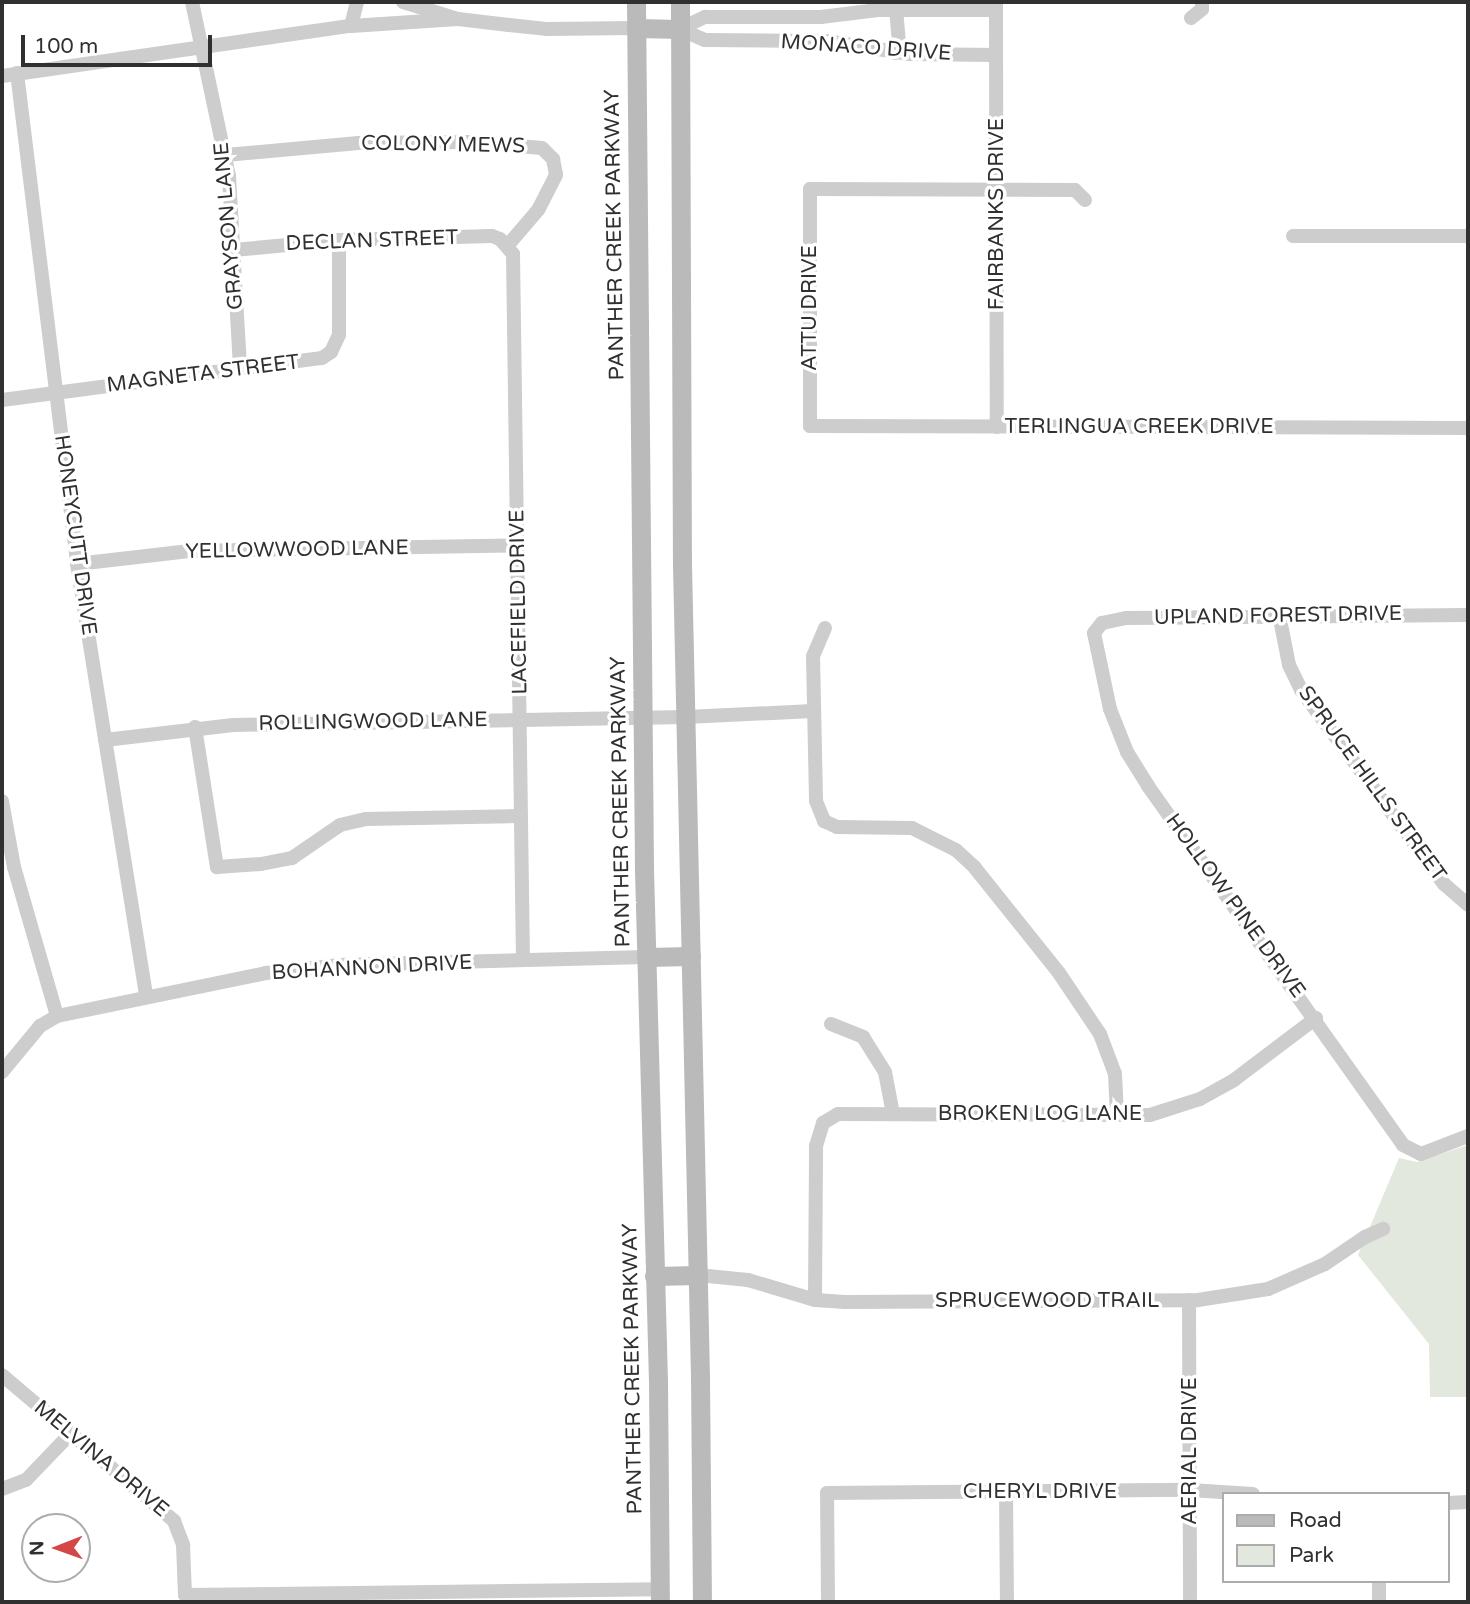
<!DOCTYPE html>
<html>
<head>
<meta charset="utf-8">
<style>
  body { margin:0 }
  #map { position:relative; width:1470px; height:1604px; overflow:hidden; background:#fff; font-family:"Varela Round",sans-serif }
  div>[style] { position:absolute }
  .green>* { inset:0; background:#e2e8dd }
  .street>* { height:14px; margin:-7px; padding:0 7px; transform-origin:7px; border-radius:7px; background:#cdcdcd }
  .secondary>* { height:19px; margin:-9.5px; padding:0 9.5px; transform-origin:9.5px; border-radius:9.5px; background:#bababa }
  span { translate:-50% -50%; white-space:nowrap; text-align:center; line-height:1.15; -webkit-text-stroke:7px #fff; paint-order:stroke }
  .street-label { font-size:21px; color:#303030 }
  .frame { position:absolute; inset:0; border:4px solid #303030; pointer-events:none }
  .legend { position:absolute; left:1222px; top:1492px; width:228px; height:91px; box-sizing:border-box; background:#fff; border:2px solid #acacac; margin:0; padding:9px 12px; list-style:none; font-size:21px; color:#303030 }
  .legend li { display:flex; align-items:center; gap:14px; height:35px }
  .legend b { width:35px; border:2px solid #acacac }
  .north { position:absolute; left:21px; top:1513px; width:70px; height:70px; box-sizing:border-box; background:#fff; border:2px solid #acacac; border-radius:50%; rotate:269deg; font-size:19px; font-weight:700; line-height:28px; text-align:center; color:#303030 }
  .north::after { content:''; display:block; margin:auto; width:24px; height:32px; background:#d34846; clip-path:polygon(50% 0,100% 100%,50% 72%,0 100%) }
  .scale { position:absolute; left:21px; top:35px; width:191px; height:32px; box-sizing:border-box; border:4px solid #303030; border-top:0; padding-left:9px; font-size:21px; line-height:24px; white-space:nowrap; color:#303030; -webkit-text-stroke:5px #fff; paint-order:stroke }
</style>
</head>
<body>
<div id="map">
  <div class="green">
    <div style="clip-path:polygon(1468px 1145px,1468px 1397px,1430px 1397px,1429px 1344px,1358px 1255px,1399px 1158px,1417px 1162px)"></div>
  </div>
  <div class="street">
    <div style="left:192px;top:2px;width:178px;rotate:78deg"></div>
    <div style="left:229px;top:176px;width:193px;rotate:86.7deg"></div>
    <div style="left:403px;top:2px;width:58px;rotate:17.2deg"></div>
    <div style="left:458px;top:19px;width:51px;rotate:6.7deg"></div>
    <div style="left:509px;top:25px;width:37px;rotate:6deg"></div>
    <div style="left:546px;top:29px;width:90px;rotate:-0.6deg"></div>
    <div style="left:996px;top:2px;width:425px;rotate:89.9deg"></div>
    <div style="left:1191px;top:18px;width:14px;rotate:-39deg"></div>
    <div style="left:1202px;top:9px;width:7px;rotate:-90deg"></div>
    <div style="left:351px;top:26px;width:25px;rotate:-76deg"></div>
    <div style="left:680px;top:29px;width:27px;rotate:24deg"></div>
    <div style="left:705px;top:40px;width:121px;rotate:0.5deg"></div>
    <div style="left:826px;top:41px;width:85px;rotate:8.8deg"></div>
    <div style="left:910px;top:54px;width:86px;rotate:0.7deg"></div>
    <div style="left:680px;top:29px;width:28px;rotate:-26deg"></div>
    <div style="left:705px;top:17px;width:116px"></div>
    <div style="left:821px;top:17px;width:57px;rotate:-7deg"></div>
    <div style="left:878px;top:10px;width:118px"></div>
    <div style="left:895px;top:53px;width:11px;rotate:-68deg"></div>
    <div style="left:899px;top:43px;width:33px;rotate:-95deg"></div>
    <div style="left:17px;top:73px;width:495px;rotate:83deg"></div>
    <div style="left:77px;top:564px;width:436px;rotate:80.9deg"></div>
    <div style="left:2px;top:76px;width:353px;rotate:-8.2deg"></div>
    <div style="left:351px;top:26px;width:107px;rotate:-3.7deg"></div>
    <div style="left:226px;top:155px;width:133px;rotate:-5.2deg"></div>
    <div style="left:358px;top:143px;width:113px;rotate:-0.5deg"></div>
    <div style="left:471px;top:142px;width:71px;rotate:4.8deg"></div>
    <div style="left:542px;top:148px;width:16px;rotate:45deg"></div>
    <div style="left:553px;top:159px;width:16px;rotate:79deg"></div>
    <div style="left:556px;top:175px;width:39px;rotate:117deg"></div>
    <div style="left:538px;top:210px;width:46px;rotate:130.6deg"></div>
    <div style="left:1085px;top:200px;width:14px;rotate:-135deg"></div>
    <div style="left:1075px;top:190px;width:265px;rotate:-179.8deg"></div>
    <div style="left:810px;top:189px;width:237px;rotate:90deg"></div>
    <div style="left:810px;top:426px;width:658px;rotate:0.17deg"></div>
    <div style="left:1293px;top:236px;width:175px"></div>
    <div style="left:234px;top:250px;width:105px;rotate:-5.4deg"></div>
    <div style="left:339px;top:240px;width:153px;rotate:-1.5deg"></div>
    <div style="left:492px;top:236px;width:9px;rotate:21deg"></div>
    <div style="left:500px;top:239px;width:20px;rotate:49deg"></div>
    <div style="left:513px;top:254px;width:706px;rotate:89.19deg"></div>
    <div style="left:2px;top:400px;width:323px;rotate:-7.5deg"></div>
    <div style="left:322px;top:358px;width:11px;rotate:-34deg"></div>
    <div style="left:331px;top:352px;width:19px;rotate:-65deg"></div>
    <div style="left:339px;top:335px;width:95px;rotate:-90deg"></div>
    <div style="left:77px;top:564px;width:113px;rotate:-6.6deg"></div>
    <div style="left:189px;top:551px;width:329px;rotate:-1deg"></div>
    <div style="left:1279px;top:614px;width:52px;rotate:78.9deg"></div>
    <div style="left:1289px;top:665px;width:28px;rotate:64deg"></div>
    <div style="left:1301px;top:690px;width:241px;rotate:53.6deg"></div>
    <div style="left:1444px;top:884px;width:32px;rotate:41deg"></div>
    <div style="left:1468px;top:615px;width:342px;rotate:179.5deg"></div>
    <div style="left:1126px;top:618px;width:25px;rotate:168deg"></div>
    <div style="left:1102px;top:623px;width:13px;rotate:129deg"></div>
    <div style="left:1094px;top:633px;width:78px;rotate:78.1deg"></div>
    <div style="left:1110px;top:709px;width:46px;rotate:68.4deg"></div>
    <div style="left:1127px;top:752px;width:40px;rotate:58deg"></div>
    <div style="left:1148px;top:786px;width:440px;rotate:54.6deg"></div>
    <div style="left:1403px;top:1145px;width:20px;rotate:27deg"></div>
    <div style="left:1421px;top:1154px;width:50px;rotate:-21deg"></div>
    <div style="left:825px;top:628px;width:30px;rotate:113deg"></div>
    <div style="left:813px;top:656px;width:145px;rotate:88.8deg"></div>
    <div style="left:816px;top:801px;width:22px;rotate:68deg"></div>
    <div style="left:824px;top:821px;width:14px;rotate:25deg"></div>
    <div style="left:837px;top:827px;width:75px;rotate:0.8deg"></div>
    <div style="left:912px;top:828px;width:49px;rotate:26.6deg"></div>
    <div style="left:956px;top:850px;width:26px;rotate:43deg"></div>
    <div style="left:975px;top:868px;width:134px;rotate:51.3deg"></div>
    <div style="left:1059px;top:973px;width:73px;rotate:56.1deg"></div>
    <div style="left:1100px;top:1034px;width:43px;rotate:69.4deg"></div>
    <div style="left:1115px;top:1074px;width:41px;rotate:87.2deg"></div>
    <div style="left:195px;top:727px;width:142px;rotate:81.1deg"></div>
    <div style="left:217px;top:867px;width:44px;rotate:-3.9deg"></div>
    <div style="left:261px;top:864px;width:32px;rotate:-11deg"></div>
    <div style="left:292px;top:858px;width:58px;rotate:-34.5deg"></div>
    <div style="left:340px;top:825px;width:27px;rotate:-13deg"></div>
    <div style="left:366px;top:819px;width:155px;rotate:-1.1deg"></div>
    <div style="left:105px;top:740px;width:129px;rotate:-6.7deg"></div>
    <div style="left:233px;top:725px;width:453px;rotate:-1deg"></div>
    <div style="left:686px;top:717px;width:127px;rotate:-2.7deg"></div>
    <div style="left:2px;top:801px;width:67px;rotate:79.7deg"></div>
    <div style="left:14px;top:867px;width:155px;rotate:73.9deg"></div>
    <div style="left:831px;top:1024px;width:35px;rotate:22deg"></div>
    <div style="left:863px;top:1037px;width:41px;rotate:57.8deg"></div>
    <div style="left:885px;top:1072px;width:43px;rotate:79.2deg"></div>
    <div style="left:2px;top:1072px;width:60px;rotate:-50.4deg"></div>
    <div style="left:40px;top:1026px;width:20px;rotate:-30deg"></div>
    <div style="left:57px;top:1016px;width:213px;rotate:-11.6deg"></div>
    <div style="left:266px;top:973px;width:72px;rotate:-6.3deg"></div>
    <div style="left:338px;top:965px;width:308px;rotate:-1.5deg"></div>
    <div style="left:698px;top:1275px;width:50px;rotate:5.7deg"></div>
    <div style="left:748px;top:1280px;width:70px;rotate:16.6deg"></div>
    <div style="left:815px;top:1300px;width:30px;rotate:4deg"></div>
    <div style="left:845px;top:1302px;width:353px;rotate:-0.3deg"></div>
    <div style="left:1198px;top:1300px;width:71px;rotate:-8.9deg"></div>
    <div style="left:1268px;top:1289px;width:62px;rotate:-23.7deg"></div>
    <div style="left:1325px;top:1264px;width:48px;rotate:-34deg"></div>
    <div style="left:1365px;top:1237px;width:20px;rotate:-24deg"></div>
    <div style="left:815px;top:1300px;width:154px;rotate:-89.6deg"></div>
    <div style="left:816px;top:1146px;width:24px;rotate:-73deg"></div>
    <div style="left:823px;top:1123px;width:17px;rotate:-31deg"></div>
    <div style="left:838px;top:1114px;width:312px;rotate:0.2deg"></div>
    <div style="left:1150px;top:1115px;width:52px;rotate:-17.7deg"></div>
    <div style="left:1200px;top:1099px;width:39px;rotate:-29deg"></div>
    <div style="left:1234px;top:1080px;width:103px;rotate:-37.1deg"></div>
    <div style="left:1189px;top:1300px;width:302px;rotate:89.8deg"></div>
    <div style="left:2px;top:1375px;width:226px;rotate:40.3deg"></div>
    <div style="left:174px;top:1521px;width:26px;rotate:69deg"></div>
    <div style="left:183px;top:1545px;width:50px;rotate:87.7deg"></div>
    <div style="left:185px;top:1595px;width:475px;rotate:-0.7deg"></div>
    <div style="left:2px;top:1489px;width:26px;rotate:-21deg"></div>
    <div style="left:26px;top:1480px;width:65px;rotate:-46.2deg"></div>
    <div style="left:1006px;top:1492px;width:110px;rotate:89.5deg"></div>
    <div style="left:1447px;top:1503px;width:21px;rotate:-3deg"></div>
    <div style="left:828px;top:1602px;width:109px;rotate:-90.5deg"></div>
    <div style="left:827px;top:1493px;width:363px;rotate:-0.5deg"></div>
    <div style="left:1190px;top:1490px;width:63px;rotate:3.6deg"></div>
    <div style="left:1379px;top:1602px;width:21px;rotate:-90deg"></div>
  </div>
  <div class="secondary">
    <div style="left:636px;top:2px;width:868px;rotate:89.47deg"></div>
    <div style="left:644px;top:870px;width:511px;rotate:88.43deg"></div>
    <div style="left:658px;top:1381px;width:221px;rotate:89.5deg"></div>
    <div style="left:680px;top:2px;width:563px;rotate:89.8deg"></div>
    <div style="left:682px;top:565px;width:812px;rotate:88.73deg"></div>
    <div style="left:700px;top:1377px;width:225px;rotate:89.5deg"></div>
    <div style="left:636px;top:28px;width:44px;rotate:1.3deg"></div>
    <div style="left:646px;top:957px;width:45px;rotate:-1.3deg"></div>
    <div style="left:654px;top:1276px;width:44px;rotate:-1.3deg"></div>
  </div>
  <div class="street-label">
    <span style="left:866px;top:48px;rotate:4deg">MONACO DRIVE</span>
    <span style="left:443px;top:145px;rotate:1deg">COLONY MEWS</span>
    <span style="left:997px;top:214px;rotate:-90deg">FAIRBANKS DRIVE</span>
    <span style="left:229px;top:226px;rotate:-95deg">GRAYSON LANE</span>
    <span style="left:615px;top:235px;rotate:-91deg">PANTHER CREEK PARKWAY</span>
    <span style="left:372px;top:241px;rotate:-2deg">DECLAN STREET</span>
    <span style="left:810px;top:308px;rotate:-90deg">ATTU DRIVE</span>
    <span style="left:203px;top:374px;rotate:-7deg">MAGNETA STREET</span>
    <span style="left:1139px;top:427px">TERLINGUA CREEK DRIVE</span>
    <span style="left:75px;top:535px;rotate:82deg">HONEYCUTT DRIVE</span>
    <span style="left:297px;top:550px;rotate:-1deg">YELLOWWOOD LANE</span>
    <span style="left:519px;top:602px;rotate:-91deg">LACEFIELD DRIVE</span>
    <span style="left:1278px;top:616px;rotate:-1deg">UPLAND FOREST DRIVE</span>
    <span style="left:373px;top:722px;rotate:-1deg">ROLLINGWOOD LANE</span>
    <span style="left:1372px;top:784px;rotate:54deg">SPRUCE HILLS STREET</span>
    <span style="left:621px;top:802px;rotate:-91deg">PANTHER CREEK PARKWAY</span>
    <span style="left:1235px;top:906px;rotate:54deg">HOLLOW PINE DRIVE</span>
    <span style="left:372px;top:968px;rotate:-3deg">BOHANNON DRIVE</span>
    <span style="left:1040px;top:1114px">BROKEN LOG LANE</span>
    <span style="left:1047px;top:1301px">SPRUCEWOOD TRAIL</span>
    <span style="left:633px;top:1369px;rotate:-91deg">PANTHER CREEK PARKWAY</span>
    <span style="left:1190px;top:1451px;rotate:-90deg">AERIAL DRIVE</span>
    <span style="left:101px;top:1459px;rotate:40deg">MELVINA DRIVE</span>
    <span style="left:1040px;top:1492px">CHERYL DRIVE</span>
  </div>
  <div class="frame"></div>
  <ul class="legend">
  <li><b style="height:9px;background:#bababa"></b>Road</li>
  <li><b style="height:19px;background:#e2e8dd"></b>Park</li>
  </ul>
  <div class="north">N</div>
  <div class="scale">100 m</div>
</div>
</body>
</html>
